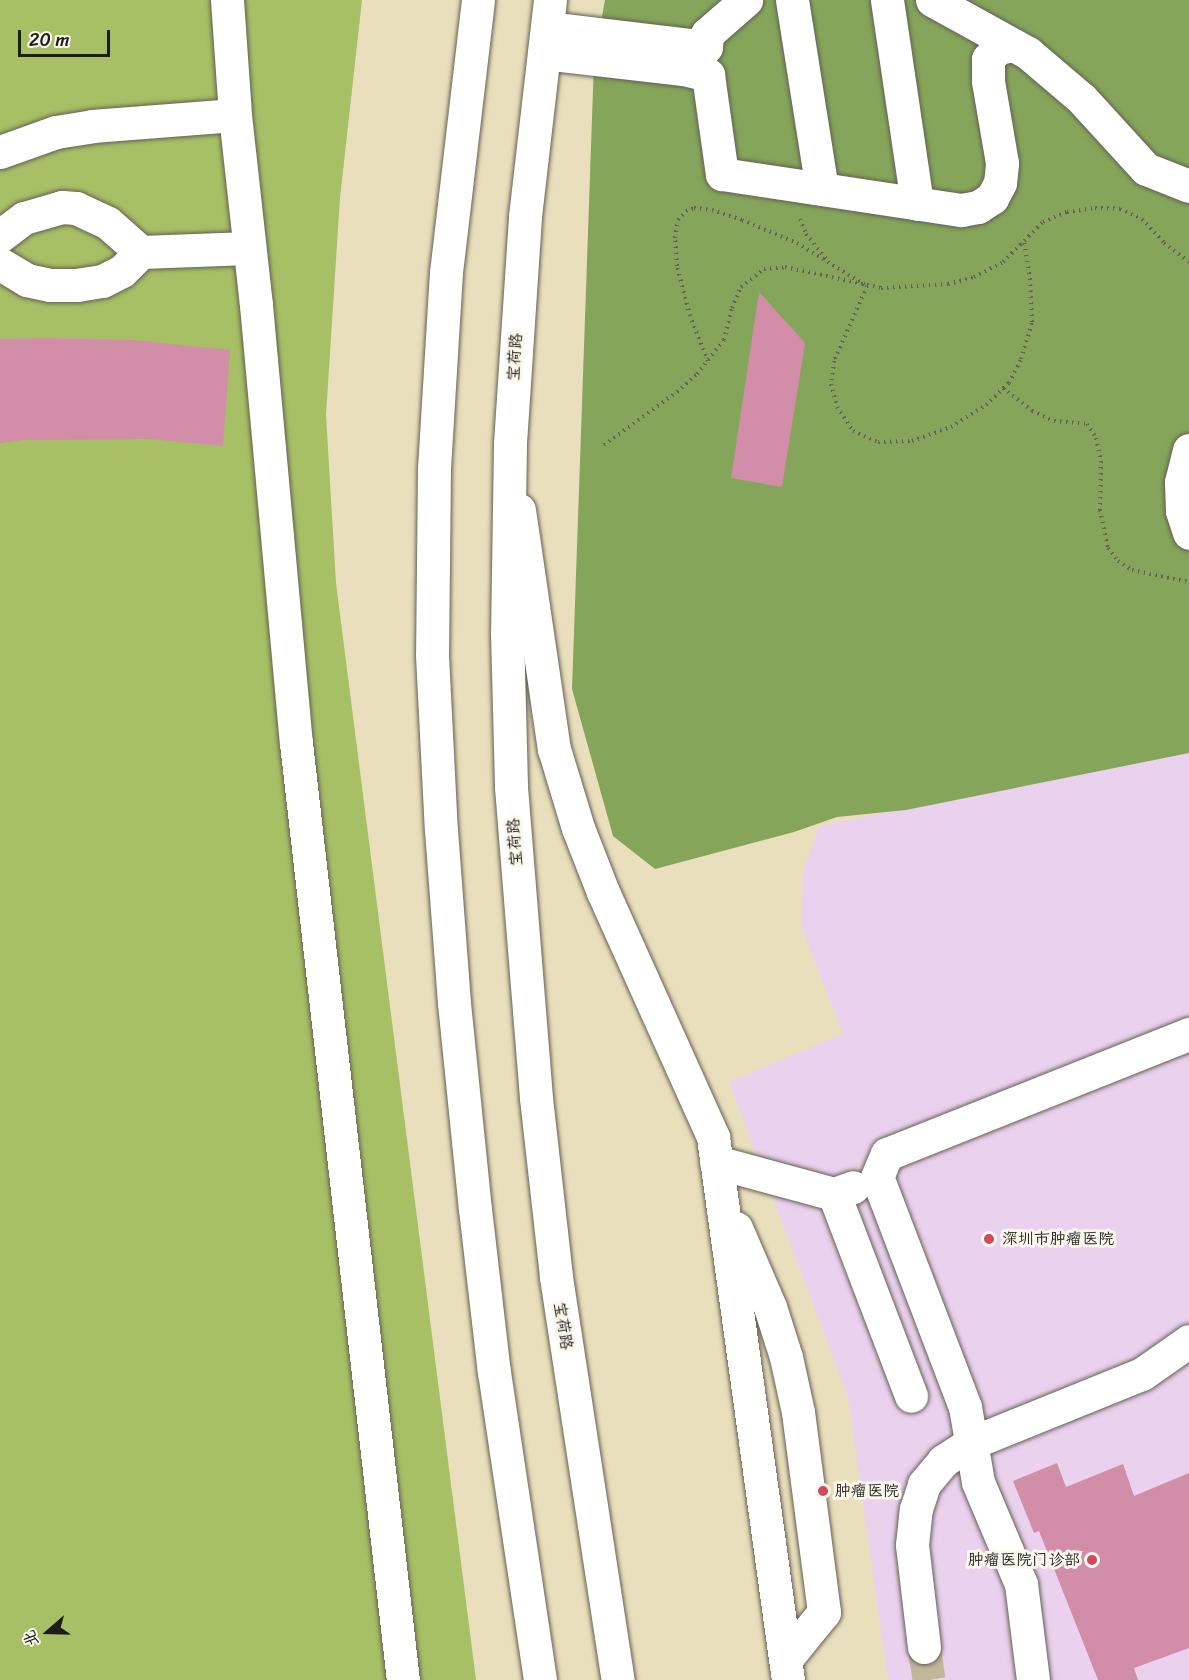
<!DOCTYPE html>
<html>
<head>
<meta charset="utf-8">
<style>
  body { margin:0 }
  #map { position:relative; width:1189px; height:1680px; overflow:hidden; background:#eadfbc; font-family:Sriracha,"LXGW WenKai TC",sans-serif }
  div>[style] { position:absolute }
  .built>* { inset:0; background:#ead1ed }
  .green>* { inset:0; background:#a7bf65 }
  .forest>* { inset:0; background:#85a65a }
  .building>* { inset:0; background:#d28da9 }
  .minor-tunnel>* { height:33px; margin-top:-16.5px; transform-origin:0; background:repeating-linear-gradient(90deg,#c1b89c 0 33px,transparent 0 49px) }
  .path>* { height:4px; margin-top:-2px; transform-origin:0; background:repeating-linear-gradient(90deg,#646054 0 1.5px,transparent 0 6px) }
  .roads { filter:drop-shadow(0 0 2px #646054) drop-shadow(0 0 2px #646054) }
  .minor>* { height:33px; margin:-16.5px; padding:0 16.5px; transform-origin:16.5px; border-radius:16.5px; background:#fff }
  .major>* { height:33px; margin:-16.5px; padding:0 16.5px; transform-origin:16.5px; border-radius:16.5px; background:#fff }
  .dots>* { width:16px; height:16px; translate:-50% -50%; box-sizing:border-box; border:3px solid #fbf7ec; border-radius:50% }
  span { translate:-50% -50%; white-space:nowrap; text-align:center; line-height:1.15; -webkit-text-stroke:6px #fbf7ec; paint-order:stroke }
  .street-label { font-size:16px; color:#1c1c1c }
  .poi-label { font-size:16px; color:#1c1c1c }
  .left { translate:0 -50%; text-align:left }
  .right { translate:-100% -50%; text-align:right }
  .north { position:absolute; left:18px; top:1602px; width:60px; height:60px; -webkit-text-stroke:4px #fbf7ec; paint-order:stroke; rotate:250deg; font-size:16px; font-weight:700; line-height:24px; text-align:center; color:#1c1c1c }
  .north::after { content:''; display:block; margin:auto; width:21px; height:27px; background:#1c1c1c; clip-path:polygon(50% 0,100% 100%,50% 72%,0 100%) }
  .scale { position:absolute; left:18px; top:30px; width:92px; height:27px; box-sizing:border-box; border:3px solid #1c1c1c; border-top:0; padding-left:8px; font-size:18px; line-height:21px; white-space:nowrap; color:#1c1c1c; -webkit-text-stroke:4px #fbf7ec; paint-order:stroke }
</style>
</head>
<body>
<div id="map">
  <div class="built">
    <div style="clip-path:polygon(1189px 753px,1189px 1680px,888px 1680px,848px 1397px,729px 1082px,843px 1034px,801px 926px,803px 872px,819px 826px)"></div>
  </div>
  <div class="green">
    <div style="clip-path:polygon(0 0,362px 0,340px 198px,326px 415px,336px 583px,476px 1680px,0 1680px)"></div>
  </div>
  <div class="forest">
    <div style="clip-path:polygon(605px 0,1189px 0,1189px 753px,906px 810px,837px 817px,794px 832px,655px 869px,613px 836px,572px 689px,594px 61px)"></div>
  </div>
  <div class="building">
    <div style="clip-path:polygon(759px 292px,805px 343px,782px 487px,731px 478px)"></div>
    <div style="clip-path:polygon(42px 338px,134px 340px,230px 350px,223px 446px,151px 439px,23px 440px,0 443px,0 339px)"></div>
    <div style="clip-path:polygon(1057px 1463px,1066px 1487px,1123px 1464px,1134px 1496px,1189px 1473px,1189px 1648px,1134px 1668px,1138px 1680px,1098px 1680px,1039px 1531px,1034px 1533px,1013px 1481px)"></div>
  </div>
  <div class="minor-tunnel">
    <div style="left:924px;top:1647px;width:33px;rotate:81deg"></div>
  </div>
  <div class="path">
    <div style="left:800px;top:219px;width:16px;rotate:68deg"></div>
    <div style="left:806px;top:234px;width:33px;rotate:51deg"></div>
    <div style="left:708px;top:361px;width:48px;rotate:-111.8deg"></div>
    <div style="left:690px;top:316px;width:52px;rotate:-104.6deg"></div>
    <div style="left:677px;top:266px;width:28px;rotate:-94deg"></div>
    <div style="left:675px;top:238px;width:18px;rotate:-81deg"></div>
    <div style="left:678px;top:220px;width:12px;rotate:-48deg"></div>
    <div style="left:686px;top:211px;width:9px;rotate:-21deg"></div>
    <div style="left:694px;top:208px;width:18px;rotate:6deg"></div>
    <div style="left:712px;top:210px;width:32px;rotate:18deg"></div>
    <div style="left:742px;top:220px;width:60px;rotate:22.7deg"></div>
    <div style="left:797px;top:243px;width:82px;rotate:31.6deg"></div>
    <div style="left:867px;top:286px;width:82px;rotate:113.7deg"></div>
    <div style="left:834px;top:361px;width:23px;rotate:97deg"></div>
    <div style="left:831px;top:384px;width:24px;rotate:75deg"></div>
    <div style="left:837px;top:407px;width:29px;rotate:56deg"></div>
    <div style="left:853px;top:431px;width:27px;rotate:24deg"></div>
    <div style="left:878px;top:442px;width:34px;rotate:-2deg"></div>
    <div style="left:912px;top:441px;width:41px;rotate:-19.7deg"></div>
    <div style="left:951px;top:427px;width:41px;rotate:-32.2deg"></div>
    <div style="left:986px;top:405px;width:32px;rotate:-44deg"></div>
    <div style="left:1009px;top:383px;width:27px;rotate:-63deg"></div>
    <div style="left:1021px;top:359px;width:39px;rotate:-73deg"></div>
    <div style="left:1032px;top:322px;width:42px;rotate:-92.7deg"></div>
    <div style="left:1030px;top:280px;width:40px;rotate:-98.5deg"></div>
    <div style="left:1003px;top:388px;width:37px;rotate:38deg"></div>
    <div style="left:1032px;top:411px;width:24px;rotate:24deg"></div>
    <div style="left:1054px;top:421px;width:33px;rotate:5deg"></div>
    <div style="left:1087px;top:424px;width:17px;rotate:57deg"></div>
    <div style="left:1096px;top:438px;width:24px;rotate:78deg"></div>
    <div style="left:1101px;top:461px;width:49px;rotate:91.2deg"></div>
    <div style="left:1100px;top:510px;width:39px;rotate:78deg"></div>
    <div style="left:1108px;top:548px;width:16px;rotate:52deg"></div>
    <div style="left:1118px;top:561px;width:17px;rotate:33deg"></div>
    <div style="left:1132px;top:570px;width:58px;rotate:11.9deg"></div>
    <div style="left:604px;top:445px;width:90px;rotate:-36deg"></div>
    <div style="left:677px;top:392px;width:27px;rotate:-42deg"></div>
    <div style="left:697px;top:374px;width:43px;rotate:-51.5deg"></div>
    <div style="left:724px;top:340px;width:33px;rotate:-76deg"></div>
    <div style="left:732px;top:308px;width:23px;rotate:-67deg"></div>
    <div style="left:741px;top:287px;width:29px;rotate:-38deg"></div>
    <div style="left:764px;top:269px;width:21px;rotate:-5deg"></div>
    <div style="left:785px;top:267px;width:98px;rotate:12.3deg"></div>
    <div style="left:881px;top:288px;width:67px;rotate:-3.4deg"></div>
    <div style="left:948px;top:284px;width:27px;rotate:-15deg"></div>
    <div style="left:974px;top:277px;width:33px;rotate:-27deg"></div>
    <div style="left:1003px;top:262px;width:57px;rotate:-45deg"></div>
    <div style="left:1043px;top:222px;width:26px;rotate:-23deg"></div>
    <div style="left:1067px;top:212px;width:28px;rotate:-8deg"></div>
    <div style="left:1095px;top:208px;width:25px;rotate:2deg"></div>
    <div style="left:1120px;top:209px;width:24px;rotate:24deg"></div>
    <div style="left:1142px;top:219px;width:33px;rotate:47deg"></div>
    <div style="left:1164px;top:243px;width:31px;rotate:37deg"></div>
  </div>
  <div class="roads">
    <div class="minor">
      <div style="left:227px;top:0;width:115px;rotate:86deg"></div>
      <div style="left:235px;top:115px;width:191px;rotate:83.7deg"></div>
      <div style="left:256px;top:305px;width:440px;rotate:84.8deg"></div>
      <div style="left:296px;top:743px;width:943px;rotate:83.49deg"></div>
      <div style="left:792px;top:0;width:191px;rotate:81deg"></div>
      <div style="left:887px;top:0;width:206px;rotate:81.6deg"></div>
      <div style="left:932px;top:0;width:110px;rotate:28.9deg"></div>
      <div style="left:1028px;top:53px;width:71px;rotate:40.4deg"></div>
      <div style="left:1082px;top:99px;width:95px;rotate:47.6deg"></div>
      <div style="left:1146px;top:169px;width:46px;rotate:21.6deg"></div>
      <div style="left:547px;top:28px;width:160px;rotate:6.8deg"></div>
      <div style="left:706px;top:47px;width:13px;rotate:-86deg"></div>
      <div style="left:707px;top:34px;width:52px;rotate:-41.1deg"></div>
      <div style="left:544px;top:53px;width:140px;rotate:6.6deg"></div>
      <div style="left:683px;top:69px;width:26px;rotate:13deg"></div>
      <div style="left:708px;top:75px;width:100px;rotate:82deg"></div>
      <div style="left:722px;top:174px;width:242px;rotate:8.6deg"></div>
      <div style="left:961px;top:210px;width:17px;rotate:-10deg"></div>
      <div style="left:978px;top:207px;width:17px;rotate:-33deg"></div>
      <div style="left:992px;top:198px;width:17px;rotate:-62deg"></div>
      <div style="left:1000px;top:183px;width:20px;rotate:-84deg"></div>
      <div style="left:1002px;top:163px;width:83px;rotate:-99.7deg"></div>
      <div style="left:988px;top:81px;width:22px;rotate:-90deg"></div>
      <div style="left:988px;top:59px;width:15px;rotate:-48deg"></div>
      <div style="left:998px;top:48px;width:15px;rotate:-11deg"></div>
      <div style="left:0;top:152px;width:59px;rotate:-19.7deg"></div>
      <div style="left:56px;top:132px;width:36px;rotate:-9deg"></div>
      <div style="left:92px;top:126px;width:143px;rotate:-4.4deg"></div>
      <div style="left:0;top:236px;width:30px;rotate:-37deg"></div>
      <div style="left:24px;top:218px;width:40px;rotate:-16deg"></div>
      <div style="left:62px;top:207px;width:14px;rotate:4deg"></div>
      <div style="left:76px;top:208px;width:35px;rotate:25deg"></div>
      <div style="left:108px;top:223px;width:44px;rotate:41.3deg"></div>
      <div style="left:141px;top:252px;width:27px;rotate:135deg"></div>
      <div style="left:122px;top:271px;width:22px;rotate:153deg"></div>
      <div style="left:102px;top:281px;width:25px;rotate:171deg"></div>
      <div style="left:77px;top:285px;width:27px;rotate:180deg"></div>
      <div style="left:50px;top:285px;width:24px;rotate:-168deg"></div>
      <div style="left:27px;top:280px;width:31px;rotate:-149deg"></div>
      <div style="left:141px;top:252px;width:108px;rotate:-2.1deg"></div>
      <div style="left:1189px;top:450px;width:33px;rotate:104deg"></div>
      <div style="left:1181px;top:482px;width:29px;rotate:88deg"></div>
      <div style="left:1182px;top:511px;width:23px;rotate:72deg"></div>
      <div style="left:519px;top:510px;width:242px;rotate:81.7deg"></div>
      <div style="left:554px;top:749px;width:83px;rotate:73.1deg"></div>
      <div style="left:578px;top:828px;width:69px;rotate:68.7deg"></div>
      <div style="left:603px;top:892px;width:269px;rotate:65.8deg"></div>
      <div style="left:713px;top:1137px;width:548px;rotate:82.14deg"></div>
      <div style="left:716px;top:1162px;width:122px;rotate:15.2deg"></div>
      <div style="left:834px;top:1194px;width:20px;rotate:-20deg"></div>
      <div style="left:834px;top:1194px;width:216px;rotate:69.1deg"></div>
      <div style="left:736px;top:1228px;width:86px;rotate:66.7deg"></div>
      <div style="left:770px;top:1307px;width:52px;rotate:72.3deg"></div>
      <div style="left:786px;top:1357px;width:56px;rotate:77.7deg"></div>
      <div style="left:798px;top:1412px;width:202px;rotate:82.6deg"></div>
      <div style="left:824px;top:1612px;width:60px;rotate:129deg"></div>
      <div style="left:924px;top:1647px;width:103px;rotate:-96.7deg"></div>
      <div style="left:912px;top:1545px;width:36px;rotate:-84deg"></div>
      <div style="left:916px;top:1509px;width:26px;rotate:-72deg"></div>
      <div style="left:924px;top:1484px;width:30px;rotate:-50deg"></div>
      <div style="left:943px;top:1461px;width:33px;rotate:-33deg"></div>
      <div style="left:971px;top:1443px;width:184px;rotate:-22deg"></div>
      <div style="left:1142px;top:1374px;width:57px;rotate:-35.1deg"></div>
      <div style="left:1033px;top:1680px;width:97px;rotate:-97.1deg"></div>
      <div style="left:1021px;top:1584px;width:111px;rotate:-112.9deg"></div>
      <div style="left:978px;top:1482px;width:76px;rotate:-99.8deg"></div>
      <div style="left:965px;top:1407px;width:246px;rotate:-110.9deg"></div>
      <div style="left:877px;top:1177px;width:25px;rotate:-67deg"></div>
      <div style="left:887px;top:1154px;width:325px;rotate:-21.7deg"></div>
    </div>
    <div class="major">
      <div style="left:478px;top:0;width:274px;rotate:96.7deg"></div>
      <div style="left:446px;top:272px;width:196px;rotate:93.5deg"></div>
      <div style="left:434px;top:468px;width:187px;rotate:90.6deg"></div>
      <div style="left:432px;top:655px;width:175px;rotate:87.1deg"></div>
      <div style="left:441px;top:830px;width:173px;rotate:85.7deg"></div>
      <div style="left:454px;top:1003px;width:207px;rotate:84.2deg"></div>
      <div style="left:475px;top:1209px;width:164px;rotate:83.4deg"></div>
      <div style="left:494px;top:1372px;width:311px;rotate:81.5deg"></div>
      <div style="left:550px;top:0;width:218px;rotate:96.6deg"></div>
      <div style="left:525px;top:217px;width:227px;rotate:93.8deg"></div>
      <div style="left:510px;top:444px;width:188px;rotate:90.9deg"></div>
      <div style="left:507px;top:632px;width:155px;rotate:88.5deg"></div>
      <div style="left:511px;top:787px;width:312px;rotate:85.4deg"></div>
      <div style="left:536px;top:1098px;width:180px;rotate:83.6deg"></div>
      <div style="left:556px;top:1277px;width:408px;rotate:81.3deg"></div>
    </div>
  </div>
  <div class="dots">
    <div style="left:989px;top:1239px;background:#d1495b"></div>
    <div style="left:823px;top:1491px;background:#d1495b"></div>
    <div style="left:1092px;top:1560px;background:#d1495b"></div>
  </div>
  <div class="street-label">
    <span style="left:515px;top:357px;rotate:-86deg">宝荷路</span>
    <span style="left:515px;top:842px;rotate:-94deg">宝荷路</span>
    <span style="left:563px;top:1326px;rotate:81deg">宝荷路</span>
  </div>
  <div class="poi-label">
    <span class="left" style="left:1002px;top:1239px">深圳市肿瘤医院</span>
    <span class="left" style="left:835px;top:1491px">肿瘤医院</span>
    <span class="right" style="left:1080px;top:1560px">肿瘤医院门诊部</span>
  </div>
  <div class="north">北</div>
  <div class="scale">20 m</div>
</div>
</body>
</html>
